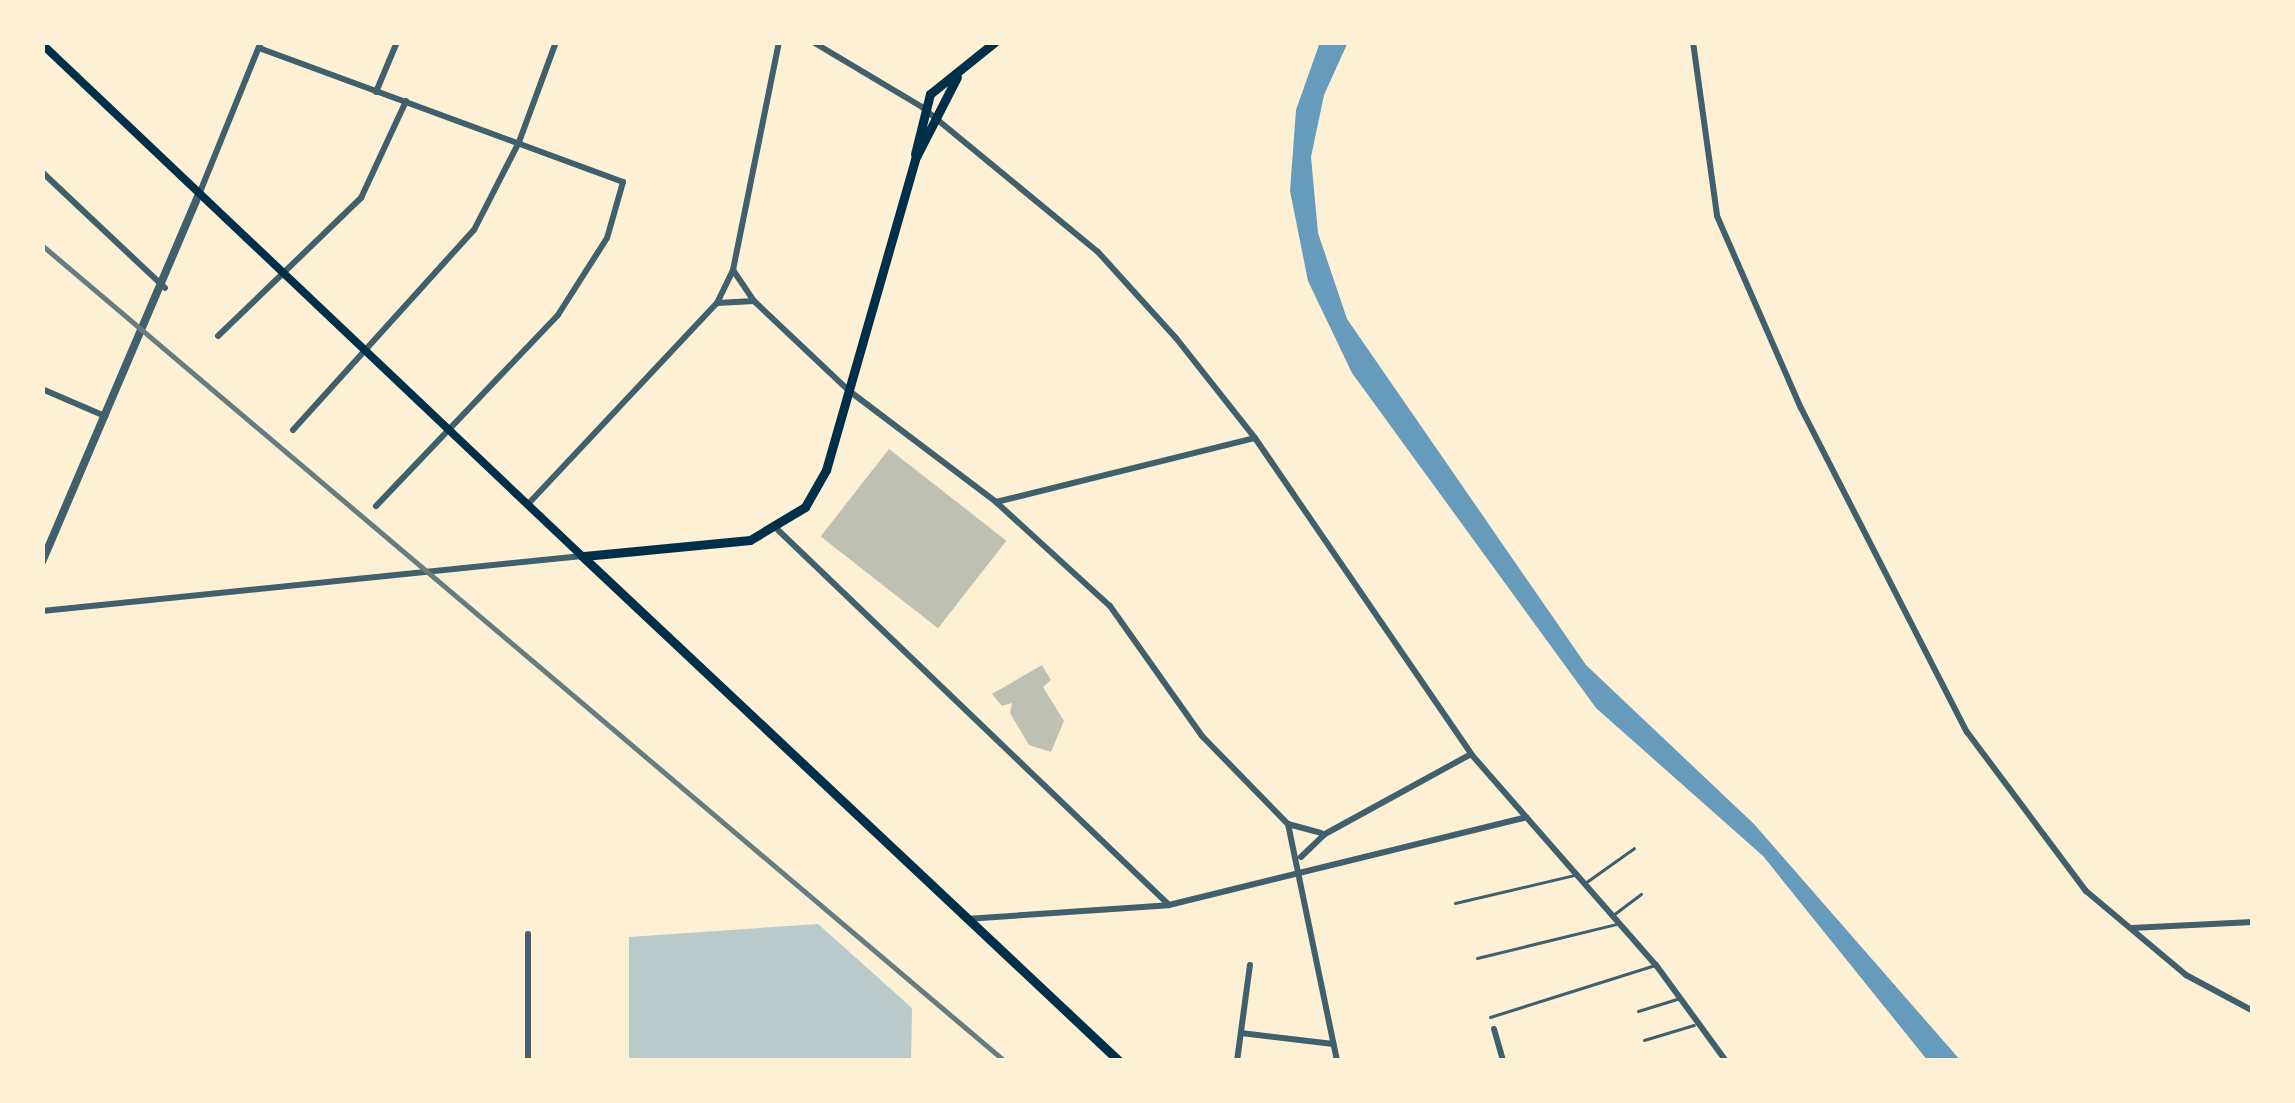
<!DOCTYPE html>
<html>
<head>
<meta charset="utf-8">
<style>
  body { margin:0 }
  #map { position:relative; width:2295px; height:1103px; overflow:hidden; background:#fdf0d5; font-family:"Zilla Slab",serif }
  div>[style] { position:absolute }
  .green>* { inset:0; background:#b9caca }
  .water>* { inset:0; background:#669bbc }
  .building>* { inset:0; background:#bec0b2; transform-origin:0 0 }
  .service>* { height:3px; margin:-1.5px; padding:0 1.5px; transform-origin:1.5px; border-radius:1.5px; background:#3f606c }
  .minor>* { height:6px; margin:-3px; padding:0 3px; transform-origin:3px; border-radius:3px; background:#3f606c }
  .tertiary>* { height:8px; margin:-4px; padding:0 4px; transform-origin:4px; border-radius:4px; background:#3f606c }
  .secondary>* { height:8px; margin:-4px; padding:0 4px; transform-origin:4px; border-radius:4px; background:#003049 }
  .primary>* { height:9px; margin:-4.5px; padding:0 4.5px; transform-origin:4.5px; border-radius:4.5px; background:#003049 }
  .rail>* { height:4.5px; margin:-2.25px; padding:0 2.25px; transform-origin:2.25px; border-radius:2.25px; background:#657d81 }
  span { translate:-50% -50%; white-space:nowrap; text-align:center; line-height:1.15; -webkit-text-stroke:12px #fdf0d5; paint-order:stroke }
  .frame { position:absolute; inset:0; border:45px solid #fdf0d5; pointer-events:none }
</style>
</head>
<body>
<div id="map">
  <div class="green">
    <div style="clip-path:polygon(818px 924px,912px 1008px,911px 1061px,629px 1061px,629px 937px)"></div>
  </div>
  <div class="water">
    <div style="clip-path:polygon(1320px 42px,1348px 42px,1324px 95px,1311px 157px,1318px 233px,1347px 319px,1586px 665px,1754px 824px,1961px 1061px,1928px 1061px,1763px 856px,1596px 708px,1352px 373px,1308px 281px,1290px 191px,1296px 110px)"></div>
  </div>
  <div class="building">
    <div style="left:889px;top:449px;width:149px;height:111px;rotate:38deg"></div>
    <div style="clip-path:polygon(1042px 665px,1051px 680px,1043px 687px,1064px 721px,1051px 752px,1029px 745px,1010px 713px,1012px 703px,1002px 706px,992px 694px)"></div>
  </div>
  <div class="service">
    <div style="left:1585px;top:883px;width:60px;rotate:-35.5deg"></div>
    <div style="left:1455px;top:903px;width:122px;rotate:-13.2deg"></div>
    <div style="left:1613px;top:915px;width:35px;rotate:-37deg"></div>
    <div style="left:1477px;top:958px;width:143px;rotate:-13.7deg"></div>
    <div style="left:1638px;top:1011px;width:44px;rotate:-17.2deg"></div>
    <div style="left:1490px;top:1017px;width:173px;rotate:-17.5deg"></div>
    <div style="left:1644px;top:1040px;width:52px;rotate:-16.7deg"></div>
  </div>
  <div class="minor">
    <div style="left:813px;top:42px;width:127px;rotate:30.8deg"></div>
    <div style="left:922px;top:107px;width:228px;rotate:39.5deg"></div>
    <div style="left:1098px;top:252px;width:116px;rotate:47.8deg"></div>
    <div style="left:1176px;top:338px;width:127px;rotate:51.7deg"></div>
    <div style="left:1255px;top:438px;width:383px;rotate:55.6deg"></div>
    <div style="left:1471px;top:754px;width:281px;rotate:48.8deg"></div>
    <div style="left:1656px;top:965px;width:119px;rotate:53.9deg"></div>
    <div style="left:1693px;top:42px;width:176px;rotate:82.1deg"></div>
    <div style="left:1717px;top:216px;width:210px;rotate:66.4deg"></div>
    <div style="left:1801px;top:408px;width:364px;rotate:62.9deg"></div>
    <div style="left:1967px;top:732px;width:199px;rotate:53.2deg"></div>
    <div style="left:2086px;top:891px;width:131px;rotate:40deg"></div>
    <div style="left:2186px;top:975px;width:76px;rotate:28.2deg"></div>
    <div style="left:259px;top:48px;width:388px;rotate:20.2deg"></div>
    <div style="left:623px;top:182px;width:58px;rotate:105.9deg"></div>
    <div style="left:607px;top:238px;width:91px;rotate:122.5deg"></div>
    <div style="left:558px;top:315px;width:264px;rotate:133.6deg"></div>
    <div style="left:376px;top:92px;width:54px;rotate:-67.2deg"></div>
    <div style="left:42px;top:172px;width:169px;rotate:43.3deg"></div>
    <div style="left:200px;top:192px;width:162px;rotate:-67.9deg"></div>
    <div style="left:733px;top:270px;width:37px;rotate:56deg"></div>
    <div style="left:754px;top:301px;width:129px;rotate:43.4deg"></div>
    <div style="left:848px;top:390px;width:186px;rotate:37.1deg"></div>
    <div style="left:996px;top:502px;width:154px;rotate:42.4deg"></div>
    <div style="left:1110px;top:606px;width:159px;rotate:54.7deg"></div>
    <div style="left:1202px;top:736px;width:123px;rotate:45.7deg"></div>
    <div style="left:1288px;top:824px;width:242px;rotate:78.3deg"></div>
    <div style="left:717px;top:303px;width:37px;rotate:-3deg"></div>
    <div style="left:218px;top:336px;width:199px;rotate:-44deg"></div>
    <div style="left:361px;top:198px;width:107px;rotate:-65.1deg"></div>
    <div style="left:42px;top:389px;width:69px;rotate:23.2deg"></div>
    <div style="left:293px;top:430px;width:270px;rotate:-47.9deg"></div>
    <div style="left:474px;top:230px;width:99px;rotate:-62.9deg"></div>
    <div style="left:519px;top:142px;width:107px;rotate:-69.7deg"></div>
    <div style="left:530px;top:502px;width:273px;rotate:-46.8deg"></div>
    <div style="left:717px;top:303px;width:37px;rotate:-64deg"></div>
    <div style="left:733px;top:270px;width:233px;rotate:-78.6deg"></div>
    <div style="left:996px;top:502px;width:266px;rotate:-13.9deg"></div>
    <div style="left:778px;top:530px;width:542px;rotate:43.8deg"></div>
    <div style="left:42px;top:611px;width:543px;rotate:-5.82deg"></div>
    <div style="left:1288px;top:824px;width:34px;rotate:15deg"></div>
    <div style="left:1301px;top:857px;width:33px;rotate:-44deg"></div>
    <div style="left:1325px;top:834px;width:166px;rotate:-28.7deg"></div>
    <div style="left:966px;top:919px;width:203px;rotate:-3.9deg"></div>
    <div style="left:1169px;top:905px;width:368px;rotate:-13.8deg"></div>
    <div style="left:2131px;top:928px;width:122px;rotate:-2.8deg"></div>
    <div style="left:528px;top:934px;width:127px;rotate:90deg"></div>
    <div style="left:1494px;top:1029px;width:33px;rotate:74deg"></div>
    <div style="left:1241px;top:1033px;width:93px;rotate:6.8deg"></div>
    <div style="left:1237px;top:1061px;width:97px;rotate:-82.3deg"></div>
  </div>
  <div class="tertiary">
    <div style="left:42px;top:562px;width:402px;rotate:-66.9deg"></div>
  </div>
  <div class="secondary">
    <div style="left:42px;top:44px;width:744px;rotate:43.48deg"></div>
  </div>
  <div class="primary">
    <div style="left:915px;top:154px;width:62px;rotate:-76deg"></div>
    <div style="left:930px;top:94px;width:83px;rotate:-38.7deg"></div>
    <div style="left:582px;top:556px;width:737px;rotate:43.24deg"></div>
    <div style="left:584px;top:556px;width:167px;rotate:-5.5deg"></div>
    <div style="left:750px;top:540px;width:64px;rotate:-31deg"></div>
    <div style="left:805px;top:507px;width:43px;rotate:-60.4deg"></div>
    <div style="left:826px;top:470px;width:323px;rotate:-74deg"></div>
    <div style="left:915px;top:159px;width:92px;rotate:-62.9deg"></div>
  </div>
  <div class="rail">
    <div style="left:42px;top:245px;width:1262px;rotate:40.28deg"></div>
  </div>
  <div class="frame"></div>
</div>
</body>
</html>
